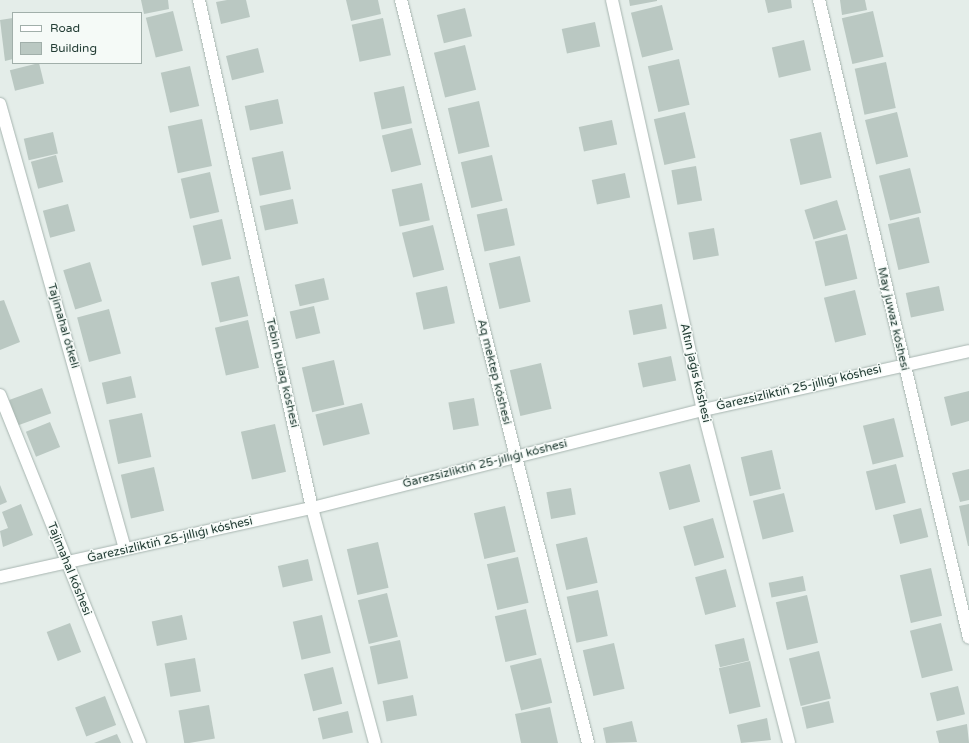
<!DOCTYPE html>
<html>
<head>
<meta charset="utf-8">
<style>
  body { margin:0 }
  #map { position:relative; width:969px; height:743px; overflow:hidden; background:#e4ede9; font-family:"Varela Round",sans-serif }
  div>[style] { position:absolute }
  .building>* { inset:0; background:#bac8c2; transform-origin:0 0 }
  .roads { filter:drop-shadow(0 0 1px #a7b5b0) drop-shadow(0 0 1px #a7b5b0) }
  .street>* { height:12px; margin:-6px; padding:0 6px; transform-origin:6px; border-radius:6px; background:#fff }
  span { translate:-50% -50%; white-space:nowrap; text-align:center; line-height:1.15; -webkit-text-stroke:3px #f5faf7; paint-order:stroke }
  .street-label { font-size:12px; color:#243e36 }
  .legend { position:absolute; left:12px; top:12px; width:130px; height:52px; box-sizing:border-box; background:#f5faf7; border:1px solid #a1afaa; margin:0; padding:5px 7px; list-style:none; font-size:12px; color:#243e36 }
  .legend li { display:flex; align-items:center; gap:8px; height:20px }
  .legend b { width:20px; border:1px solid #a1afaa }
</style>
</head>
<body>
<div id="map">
  <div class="building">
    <div style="clip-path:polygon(141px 0,168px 0,169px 9px,144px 14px)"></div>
    <div style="clip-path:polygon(227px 0,246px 0,250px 17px,221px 24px,216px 2px)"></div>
    <div style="clip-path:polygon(346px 0,378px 0,381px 14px,351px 21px)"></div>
    <div style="clip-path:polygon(629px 0,657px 0,657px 1px,630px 6px)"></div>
    <div style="clip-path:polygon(765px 0,791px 0,792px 8px,768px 13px)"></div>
    <div style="clip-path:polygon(840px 0,865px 0,867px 10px,842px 15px)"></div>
    <div style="left:662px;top:5px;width:46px;height:32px;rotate:76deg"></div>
    <div style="left:465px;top:8px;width:29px;height:29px;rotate:76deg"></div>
    <div style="left:173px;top:11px;width:41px;height:28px;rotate:76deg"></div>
    <div style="left:873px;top:11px;width:47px;height:32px;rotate:77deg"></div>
    <div style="clip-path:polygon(13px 18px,13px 59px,5px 61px,0 20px)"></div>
    <div style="left:383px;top:18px;width:38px;height:32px;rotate:78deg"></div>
    <div style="left:595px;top:22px;width:25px;height:34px;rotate:78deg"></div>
    <div style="left:804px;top:40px;width:31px;height:33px;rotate:77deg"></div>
    <div style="left:465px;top:45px;width:46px;height:32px;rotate:76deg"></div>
    <div style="left:258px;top:48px;width:25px;height:33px;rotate:76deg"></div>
    <div style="left:679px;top:59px;width:47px;height:32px;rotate:77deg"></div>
    <div style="left:886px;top:62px;width:47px;height:32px;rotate:78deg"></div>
    <div style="left:39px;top:63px;width:21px;height:30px;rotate:76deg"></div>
    <div style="left:190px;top:66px;width:41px;height:30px;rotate:77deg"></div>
    <div style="left:404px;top:86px;width:38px;height:31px;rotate:78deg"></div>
    <div style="left:278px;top:99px;width:25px;height:34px;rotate:78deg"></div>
    <div style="left:479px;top:101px;width:47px;height:32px;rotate:77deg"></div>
    <div style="left:685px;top:112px;width:47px;height:32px;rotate:77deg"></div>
    <div style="left:897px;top:112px;width:46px;height:33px;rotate:76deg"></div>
    <div style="left:202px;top:119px;width:48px;height:35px;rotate:78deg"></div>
    <div style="left:612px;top:120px;width:25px;height:34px;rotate:78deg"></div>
    <div style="left:412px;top:128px;width:38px;height:31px;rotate:76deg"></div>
    <div style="left:53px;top:132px;width:22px;height:30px;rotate:77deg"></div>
    <div style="left:821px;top:132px;width:47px;height:32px;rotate:77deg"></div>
    <div style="left:283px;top:151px;width:39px;height:32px;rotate:78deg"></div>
    <div style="left:56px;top:155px;width:28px;height:26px;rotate:75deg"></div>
    <div style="left:492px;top:155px;width:47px;height:32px;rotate:77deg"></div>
    <div style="left:696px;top:166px;width:35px;height:25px;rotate:80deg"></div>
    <div style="left:910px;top:168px;width:46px;height:32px;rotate:76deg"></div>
    <div style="left:210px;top:172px;width:41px;height:30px;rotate:77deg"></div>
    <div style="left:625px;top:173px;width:25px;height:34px;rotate:78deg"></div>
    <div style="left:422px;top:183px;width:38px;height:31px;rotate:78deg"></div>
    <div style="left:293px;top:199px;width:25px;height:34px;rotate:78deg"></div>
    <div style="left:837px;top:200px;width:31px;height:34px;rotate:73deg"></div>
    <div style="left:68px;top:204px;width:28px;height:26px;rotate:75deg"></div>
    <div style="left:507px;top:208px;width:38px;height:31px;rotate:78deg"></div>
    <div style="left:919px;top:217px;width:47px;height:32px;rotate:77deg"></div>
    <div style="left:222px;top:219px;width:41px;height:30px;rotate:77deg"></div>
    <div style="left:433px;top:225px;width:46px;height:32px;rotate:76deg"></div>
    <div style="left:714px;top:228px;width:28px;height:26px;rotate:80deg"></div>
    <div style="left:847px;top:234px;width:46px;height:33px;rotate:77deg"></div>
    <div style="left:520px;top:256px;width:47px;height:32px;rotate:77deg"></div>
    <div style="left:90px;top:262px;width:41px;height:28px;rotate:73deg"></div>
    <div style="left:239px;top:276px;width:41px;height:29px;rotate:77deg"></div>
    <div style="left:324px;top:278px;width:22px;height:30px;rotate:77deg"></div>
    <div style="left:447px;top:286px;width:38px;height:32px;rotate:78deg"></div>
    <div style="left:939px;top:286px;width:25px;height:34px;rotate:78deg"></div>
    <div style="left:855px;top:290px;width:46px;height:32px;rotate:76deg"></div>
    <div style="clip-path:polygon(4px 300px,20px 342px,0 350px,0 301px)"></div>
    <div style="left:662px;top:304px;width:25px;height:34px;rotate:79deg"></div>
    <div style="left:314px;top:306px;width:28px;height:25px;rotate:77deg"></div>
    <div style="left:109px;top:309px;width:46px;height:33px;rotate:75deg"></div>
    <div style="left:248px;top:320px;width:49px;height:34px;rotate:77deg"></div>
    <div style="left:671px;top:356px;width:25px;height:34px;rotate:78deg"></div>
    <div style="left:334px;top:360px;width:46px;height:33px;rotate:77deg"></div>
    <div style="left:541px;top:363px;width:47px;height:32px;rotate:77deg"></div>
    <div style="left:131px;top:376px;width:22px;height:30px;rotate:77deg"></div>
    <div style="left:42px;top:388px;width:27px;height:35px;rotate:70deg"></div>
    <div style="clip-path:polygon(969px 391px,969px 421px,951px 426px,944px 397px)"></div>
    <div style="left:474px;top:398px;width:28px;height:26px;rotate:80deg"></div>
    <div style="left:362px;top:403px;width:32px;height:48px;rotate:76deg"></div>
    <div style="left:142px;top:413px;width:45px;height:34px;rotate:78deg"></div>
    <div style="left:894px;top:418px;width:40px;height:32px;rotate:76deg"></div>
    <div style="left:50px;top:422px;width:27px;height:26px;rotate:68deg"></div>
    <div style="left:275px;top:424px;width:49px;height:35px;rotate:77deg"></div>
    <div style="left:772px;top:450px;width:40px;height:32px;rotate:77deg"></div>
    <div style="left:690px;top:464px;width:39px;height:32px;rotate:75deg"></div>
    <div style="left:896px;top:464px;width:40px;height:31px;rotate:76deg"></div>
    <div style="left:154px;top:467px;width:45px;height:34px;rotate:77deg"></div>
    <div style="clip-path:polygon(969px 469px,969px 500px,960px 502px,952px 473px)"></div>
    <div style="clip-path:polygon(0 485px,7px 502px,0 505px)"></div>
    <div style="left:571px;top:488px;width:27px;height:25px;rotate:80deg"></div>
    <div style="left:784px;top:493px;width:40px;height:32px;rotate:76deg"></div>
    <div style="clip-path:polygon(21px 504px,33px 535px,3px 547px,0 531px,8px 528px,2px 512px)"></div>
    <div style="clip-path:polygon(969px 504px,969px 546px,968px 546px,959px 506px)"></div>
    <div style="left:505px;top:506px;width:47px;height:32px;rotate:77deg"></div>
    <div style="left:921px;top:508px;width:30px;height:29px;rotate:76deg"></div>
    <div style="left:713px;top:518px;width:41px;height:31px;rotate:74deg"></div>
    <div style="left:587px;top:537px;width:47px;height:32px;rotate:77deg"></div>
    <div style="left:378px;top:542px;width:47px;height:32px;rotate:77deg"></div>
    <div style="left:518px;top:557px;width:47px;height:32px;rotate:77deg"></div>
    <div style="left:308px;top:559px;width:22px;height:31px;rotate:77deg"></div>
    <div style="left:931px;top:568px;width:49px;height:32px;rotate:77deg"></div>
    <div style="left:726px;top:569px;width:39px;height:32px;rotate:75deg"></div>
    <div style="left:803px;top:576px;width:15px;height:35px;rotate:79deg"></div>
    <div style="left:598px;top:590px;width:47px;height:32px;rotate:78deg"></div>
    <div style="left:387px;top:593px;width:45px;height:30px;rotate:76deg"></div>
    <div style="left:807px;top:595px;width:49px;height:32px;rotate:77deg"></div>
    <div style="left:526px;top:609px;width:47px;height:32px;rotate:77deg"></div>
    <div style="left:182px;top:615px;width:25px;height:31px;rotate:78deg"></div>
    <div style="left:322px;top:615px;width:39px;height:30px;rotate:77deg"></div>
    <div style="left:70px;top:623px;width:31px;height:25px;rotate:69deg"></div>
    <div style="left:941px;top:623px;width:49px;height:32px;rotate:76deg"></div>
    <div style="left:744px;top:638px;width:23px;height:30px;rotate:77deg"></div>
    <div style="left:400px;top:640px;width:39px;height:31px;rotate:78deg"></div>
    <div style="left:614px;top:643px;width:47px;height:32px;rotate:77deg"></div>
    <div style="left:819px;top:651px;width:49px;height:31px;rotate:76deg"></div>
    <div style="left:195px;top:658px;width:34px;height:31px;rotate:80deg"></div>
    <div style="left:541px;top:658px;width:46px;height:32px;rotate:76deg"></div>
    <div style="left:750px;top:661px;width:47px;height:32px;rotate:77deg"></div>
    <div style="left:333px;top:667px;width:38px;height:30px;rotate:76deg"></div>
    <div style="left:958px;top:686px;width:29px;height:29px;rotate:76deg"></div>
    <div style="left:413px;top:695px;width:21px;height:31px;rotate:79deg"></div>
    <div style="left:105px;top:696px;width:31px;height:32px;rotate:69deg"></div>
    <div style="left:829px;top:701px;width:22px;height:28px;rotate:77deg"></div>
    <div style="left:209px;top:705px;width:34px;height:31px;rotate:80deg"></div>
    <div style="clip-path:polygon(550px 707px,558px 743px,521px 743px,515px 714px)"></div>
    <div style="left:348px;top:711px;width:22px;height:31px;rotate:77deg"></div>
    <div style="clip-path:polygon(767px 718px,771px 740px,741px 743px,737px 725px)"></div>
    <div style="clip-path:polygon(632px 721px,637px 742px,606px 743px,603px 728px)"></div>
    <div style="clip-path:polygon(967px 724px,969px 743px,939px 743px,936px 731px)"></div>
    <div style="clip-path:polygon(117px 734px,121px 743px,94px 743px)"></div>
  </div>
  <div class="roads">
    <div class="street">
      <div style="left:199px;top:0;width:520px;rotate:77.46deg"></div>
      <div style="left:312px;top:508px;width:243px;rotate:75deg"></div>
      <div style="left:401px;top:0;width:766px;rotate:75.87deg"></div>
      <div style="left:612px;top:0;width:420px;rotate:77.5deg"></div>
      <div style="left:703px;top:410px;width:344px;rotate:75.5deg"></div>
      <div style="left:819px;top:0;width:655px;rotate:76.77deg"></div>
      <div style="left:0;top:104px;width:462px;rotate:74.3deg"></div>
      <div style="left:0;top:395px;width:375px;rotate:68.1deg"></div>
      <div style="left:0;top:577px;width:320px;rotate:-12.5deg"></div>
      <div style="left:312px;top:508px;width:403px;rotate:-14.1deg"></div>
      <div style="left:703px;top:410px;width:272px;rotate:-12.5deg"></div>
    </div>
  </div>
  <div class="street-label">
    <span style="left:893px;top:319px;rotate:77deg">May juwaz kóshesi</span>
    <span style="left:63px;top:326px;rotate:74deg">Tajimahal ótkeli</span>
    <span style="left:494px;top:372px;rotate:76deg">Aq mektep kóshesi</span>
    <span style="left:282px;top:373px;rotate:77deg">Tebin bulaq kóshesi</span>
    <span style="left:695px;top:373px;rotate:77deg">Altın jaǵıs kóshesi</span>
    <span style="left:799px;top:388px;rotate:-13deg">Ǵarezsizliktiń 25-jıllıǵı kóshesi</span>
    <span style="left:485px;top:464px;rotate:-14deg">Ǵarezsizliktiń 25-jıllıǵı kóshesi</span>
    <span style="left:170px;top:540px;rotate:-13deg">Ǵarezsizliktiń 25-jıllıǵı kóshesi</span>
    <span style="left:69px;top:569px;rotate:68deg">Tajimahal kóshesi</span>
  </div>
  <ul class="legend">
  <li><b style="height:5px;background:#fff"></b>Road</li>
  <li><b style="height:11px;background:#bac8c2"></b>Building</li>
  </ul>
</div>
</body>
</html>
